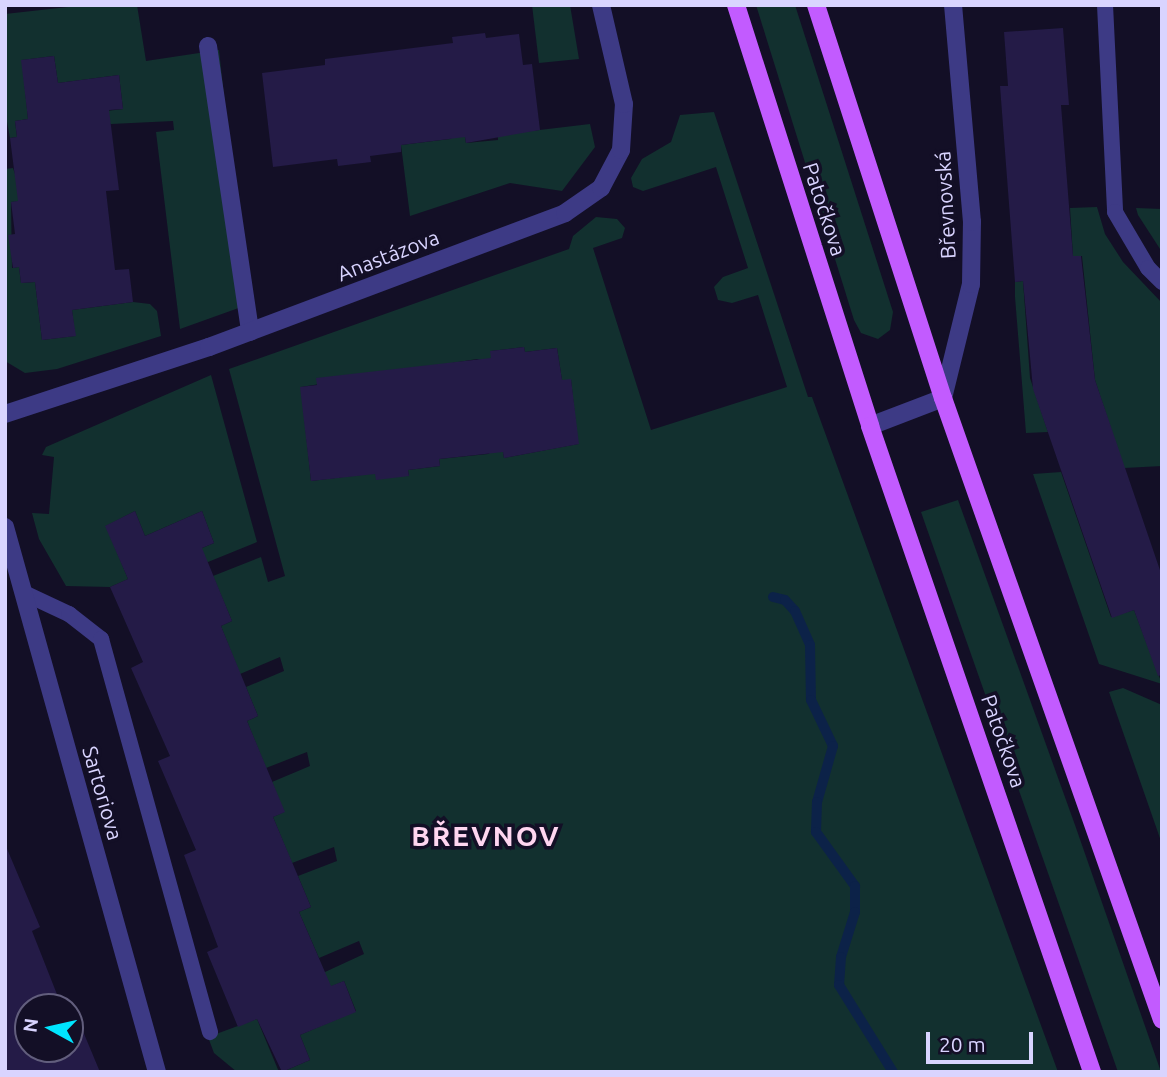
<!DOCTYPE html>
<html>
<head>
<meta charset="utf-8">
<style>
  body { margin:0 }
  #map { position:relative; width:1167px; height:1077px; overflow:hidden; background:#130f26; font-family:Ubuntu,sans-serif }
  div>[style] { position:absolute }
  .green>* { inset:0; background:#12302f }
  .stream>* { height:10px; margin:-5px; padding:0 5px; transform-origin:5px; border-radius:5px; background:#0c2248 }
  .building>* { inset:0; background:#241b47 }
  .lane>* { height:16px; margin:-8px; padding:0 8px; transform-origin:8px; border-radius:8px; background:#3d3a85 }
  .street>* { height:18px; margin:-9px; padding:0 9px; transform-origin:9px; border-radius:9px; background:#3d3a85 }
  .primary>* { height:18px; margin:-9px; padding:0 9px; transform-origin:9px; border-radius:9px; background:#c25bff }
  span { translate:-50% -50%; white-space:nowrap; text-align:center; line-height:1.15; -webkit-text-stroke:7px #130f26; paint-order:stroke }
  .street-label { font-size:21px; color:#d9d4ff }
  .district-label { font-size:28px; color:#ffd6f0; font-weight:700; letter-spacing:2px }
  .frame { position:absolute; inset:0; border:7px solid #d9d4ff; pointer-events:none }
  .north { position:absolute; left:14px; top:993px; width:70px; height:70px; box-sizing:border-box; background:#130f26; border:2px solid #625e7d; border-radius:50%; rotate:278deg; font-size:19px; font-weight:700; line-height:28px; text-align:center; color:#d9d4ff }
  .north::after { content:''; display:block; margin:auto; width:24px; height:32px; background:#00e5ff; clip-path:polygon(50% 0,100% 100%,50% 72%,0 100%) }
  .scale { position:absolute; left:926px; top:1032px; width:107px; height:32px; box-sizing:border-box; border:4px solid #d9d4ff; border-top:0; padding-left:9px; font-size:21px; line-height:24px; white-space:nowrap; color:#d9d4ff; -webkit-text-stroke:5px #130f26; paint-order:stroke }
</style>
</head>
<body>
<div id="map">
  <div class="green">
    <div style="clip-path:polygon(86px 5px,137px 5px,146px 61px,219px 50px,247px 305px,180px 329px,156px 132px,174px 130px,173px 121px,111px 124px,90px 113px,123px 109px,119px 75px,58px 83px,54px 56px,22px 60px,28px 119px,15px 121px,17px 137px,10px 138px,5px 111px,5px 14px)"></div>
    <div style="clip-path:polygon(532px 5px,570px 5px,579px 59px,539px 63px)"></div>
    <div style="clip-path:polygon(756px 5px,795px 5px,893px 312px,890px 330px,878px 339px,861px 333px,854px 320px)"></div>
    <div style="clip-path:polygon(evenodd,714px 112px,808px 397px,812px 397px,1058px 1072px,282px 1072px,310px 1060px,300px 1035px,356px 1011px,344px 981px,313px 994px,325px 972px,364px 954px,359px 941px,319px 958px,299px 912px,311px 907px,298px 876px,337px 861px,334px 847px,292px 863px,273px 817px,284px 812px,272px 782px,310px 766px,307px 752px,266px 768px,247px 721px,258px 716px,246px 687px,284px 671px,280px 657px,240px 674px,221px 626px,232px 621px,213px 576px,261px 557px,268px 582px,285px 576px,229px 369px,569px 249px,573px 236px,596px 217px,617px 219px,625px 228px,622px 238px,593px 248px,651px 430px,787px 387px,758px 295px,732px 303px,718px 300px,714px 287px,723px 277px,748px 268px,716px 167px,643px 191px,633px 187px,631px 178px,642px 159px,671px 142px,680px 115px,714px 112px,524px 347px,525px 352px,557px 348px,562px 380px,571px 380px,578px 444px,504px 458px,502px 445px,488px 454px,439px 459px,440px 466px,408px 470px,409px 476px,360px 469px,360px 475px,311px 481px,301px 387px,477px 359px,492px 364px,491px 351px,524px 347px)"></div>
    <div style="clip-path:polygon(590px 124px,595px 147px,562px 191px,510px 183px,410px 216px,401px 145px,450px 139px,464px 131px,466px 143px,498px 140px,498px 135px)"></div>
    <div style="clip-path:polygon(13px 168px,24px 201px,11px 202px,12px 268px,19px 267px,21px 283px,35px 282px,42px 340px,75px 336px,72px 310px,133px 302px,150px 304px,157px 311px,161px 336px,57px 369px,25px 373px,5px 361px,5px 169px)"></div>
    <div style="clip-path:polygon(1097px 207px,1105px 234px,1123px 262px,1162px 303px,1162px 466px,1124px 468px,1095px 380px,1082px 256px,1073px 256px,1070px 208px)"></div>
    <div style="clip-path:polygon(1136px 208px,1162px 209px,1162px 252px,1138px 215px)"></div>
    <div style="clip-path:polygon(1023px 281px,1030px 378px,1048px 432px,1026px 433px,1015px 297px,1015px 282px)"></div>
    <div style="clip-path:polygon(211px 375px,257px 542px,208px 562px,183px 556px,214px 543px,202px 511px,145px 536px,135px 511px,106px 526px,128px 579px,110px 587px,66px 586px,39px 539px,32px 513px,49px 514px,54px 457px,42px 455px,46px 447px)"></div>
    <div style="clip-path:polygon(1061px 472px,1111px 617px,1134px 610px,1162px 684px,1099px 664px,1033px 474px)"></div>
    <div style="clip-path:polygon(958px 500px,1075px 825px,1161px 1072px,1118px 1072px,921px 512px)"></div>
    <div style="clip-path:polygon(1123px 688px,1162px 705px,1162px 844px,1109px 692px)"></div>
    <div style="clip-path:polygon(257px 1019px,279px 1072px,237px 1072px,214px 1053px,208px 1037px)"></div>
  </div>
  <div class="stream">
    <div style="left:773px;top:597px;width:12px;rotate:14deg"></div>
    <div style="left:785px;top:600px;width:15px;rotate:48deg"></div>
    <div style="left:795px;top:611px;width:37px;rotate:66deg"></div>
    <div style="left:810px;top:645px;width:55px;rotate:89deg"></div>
    <div style="left:811px;top:700px;width:51px;rotate:64.4deg"></div>
    <div style="left:833px;top:746px;width:58px;rotate:105.9deg"></div>
    <div style="left:817px;top:802px;width:30px;rotate:92deg"></div>
    <div style="left:816px;top:832px;width:67px;rotate:54.2deg"></div>
    <div style="left:855px;top:886px;width:26px;rotate:90deg"></div>
    <div style="left:855px;top:912px;width:47px;rotate:107.3deg"></div>
    <div style="left:841px;top:957px;width:28px;rotate:94deg"></div>
    <div style="left:839px;top:985px;width:102px;rotate:58.2deg"></div>
  </div>
  <div class="building">
    <div style="clip-path:polygon(1063px 28px,1069px 105px,1061px 105px,1073px 256px,1081px 256px,1095px 380px,1162px 576px,1162px 675px,1158px 676px,1134px 610px,1112px 618px,1033px 389px,1023px 281px,1015px 282px,1000px 86px,1008px 86px,1004px 32px)"></div>
    <div style="clip-path:polygon(485px 33px,486px 38px,519px 34px,523px 65px,532px 64px,540px 130px,466px 143px,465px 137px,401px 145px,401px 152px,370px 156px,371px 162px,338px 166px,337px 159px,273px 167px,262px 73px,325px 65px,325px 59px,453px 43px,452px 37px)"></div>
    <div style="clip-path:polygon(54px 56px,58px 83px,119px 75px,123px 109px,109px 110px,119px 190px,106px 191px,115px 270px,129px 269px,133px 302px,72px 310px,76px 336px,42px 340px,35px 282px,21px 283px,19px 267px,13px 268px,8px 235px,15px 234px,11px 202px,18px 201px,10px 138px,17px 137px,15px 121px,28px 119px,21px 60px)"></div>
    <div style="clip-path:polygon(524px 347px,525px 352px,557px 348px,562px 380px,571px 379px,579px 444px,504px 458px,503px 452px,439px 459px,440px 466px,408px 470px,409px 476px,376px 480px,375px 474px,311px 481px,300px 387px,317px 385px,316px 378px,491px 358px,490px 351px)"></div>
    <div style="clip-path:polygon(135px 511px,145px 536px,202px 511px,214px 543px,202px 548px,232px 621px,221px 626px,258px 716px,247px 721px,285px 812px,273px 817px,311px 907px,299px 912px,331px 986px,344px 981px,356px 1012px,300px 1035px,310px 1060px,282px 1072px,257px 1019px,238px 1027px,207px 952px,218px 947px,184px 855px,196px 850px,158px 761px,170px 756px,131px 668px,143px 662px,110px 587px,128px 579px,105px 526px)"></div>
    <div style="clip-path:polygon(5px 844px,40px 927px,32px 931px,62px 1007px,28px 1007px,28px 1049px,70px 1049px,70px 1020px,77px 1017px,100px 1072px,5px 1072px)"></div>
  </div>
  <div class="lane">
    <div style="left:1105px;top:5px;width:207px;rotate:87.2deg"></div>
    <div style="left:1115px;top:212px;width:65px;rotate:59.5deg"></div>
    <div style="left:1148px;top:268px;width:20px;rotate:45deg"></div>
    <div style="left:24px;top:593px;width:50px;rotate:25deg"></div>
    <div style="left:69px;top:614px;width:41px;rotate:38deg"></div>
    <div style="left:101px;top:639px;width:408px;rotate:74.5deg"></div>
  </div>
  <div class="street">
    <div style="left:208px;top:46px;width:289px;rotate:81.6deg"></div>
    <div style="left:5px;top:414px;width:215px;rotate:-18.2deg"></div>
    <div style="left:209px;top:347px;width:380px;rotate:-20.6deg"></div>
    <div style="left:565px;top:213px;width:44px;rotate:-34.8deg"></div>
    <div style="left:601px;top:188px;width:43px;rotate:-62.2deg"></div>
    <div style="left:621px;top:150px;width:46px;rotate:-86.3deg"></div>
    <div style="left:624px;top:104px;width:102px;rotate:-103.1deg"></div>
    <div style="left:870px;top:426px;width:78px;rotate:-21deg"></div>
    <div style="left:943px;top:398px;width:117px;rotate:-76.2deg"></div>
    <div style="left:971px;top:284px;width:62px;rotate:-89.1deg"></div>
    <div style="left:972px;top:222px;width:218px;rotate:-95deg"></div>
    <div style="left:5px;top:527px;width:566px;rotate:74.42deg"></div>
  </div>
  <div class="primary">
    <div style="left:736px;top:5px;width:442px;rotate:72.3deg"></div>
    <div style="left:870px;top:426px;width:683px;rotate:71.03deg"></div>
    <div style="left:816px;top:5px;width:413px;rotate:72.1deg"></div>
    <div style="left:943px;top:398px;width:659px;rotate:70.6deg"></div>
  </div>
  <div class="street-label">
    <span style="left:945px;top:205px;rotate:-93deg">Břevnovská</span>
    <span style="left:825px;top:209px;rotate:72deg">Patočkova</span>
    <span style="left:388px;top:255px;rotate:-21deg">Anastázova</span>
    <span style="left:1004px;top:741px;rotate:71deg">Patočkova</span>
    <span style="left:103px;top:793px;rotate:74deg">Sartoriova</span>
  </div>
  <div class="district-label">
    <span style="left:486px;top:836px">BŘEVNOV</span>
  </div>
  <div class="frame"></div>
  <div class="north">N</div>
  <div class="scale">20 m</div>
</div>
</body>
</html>
